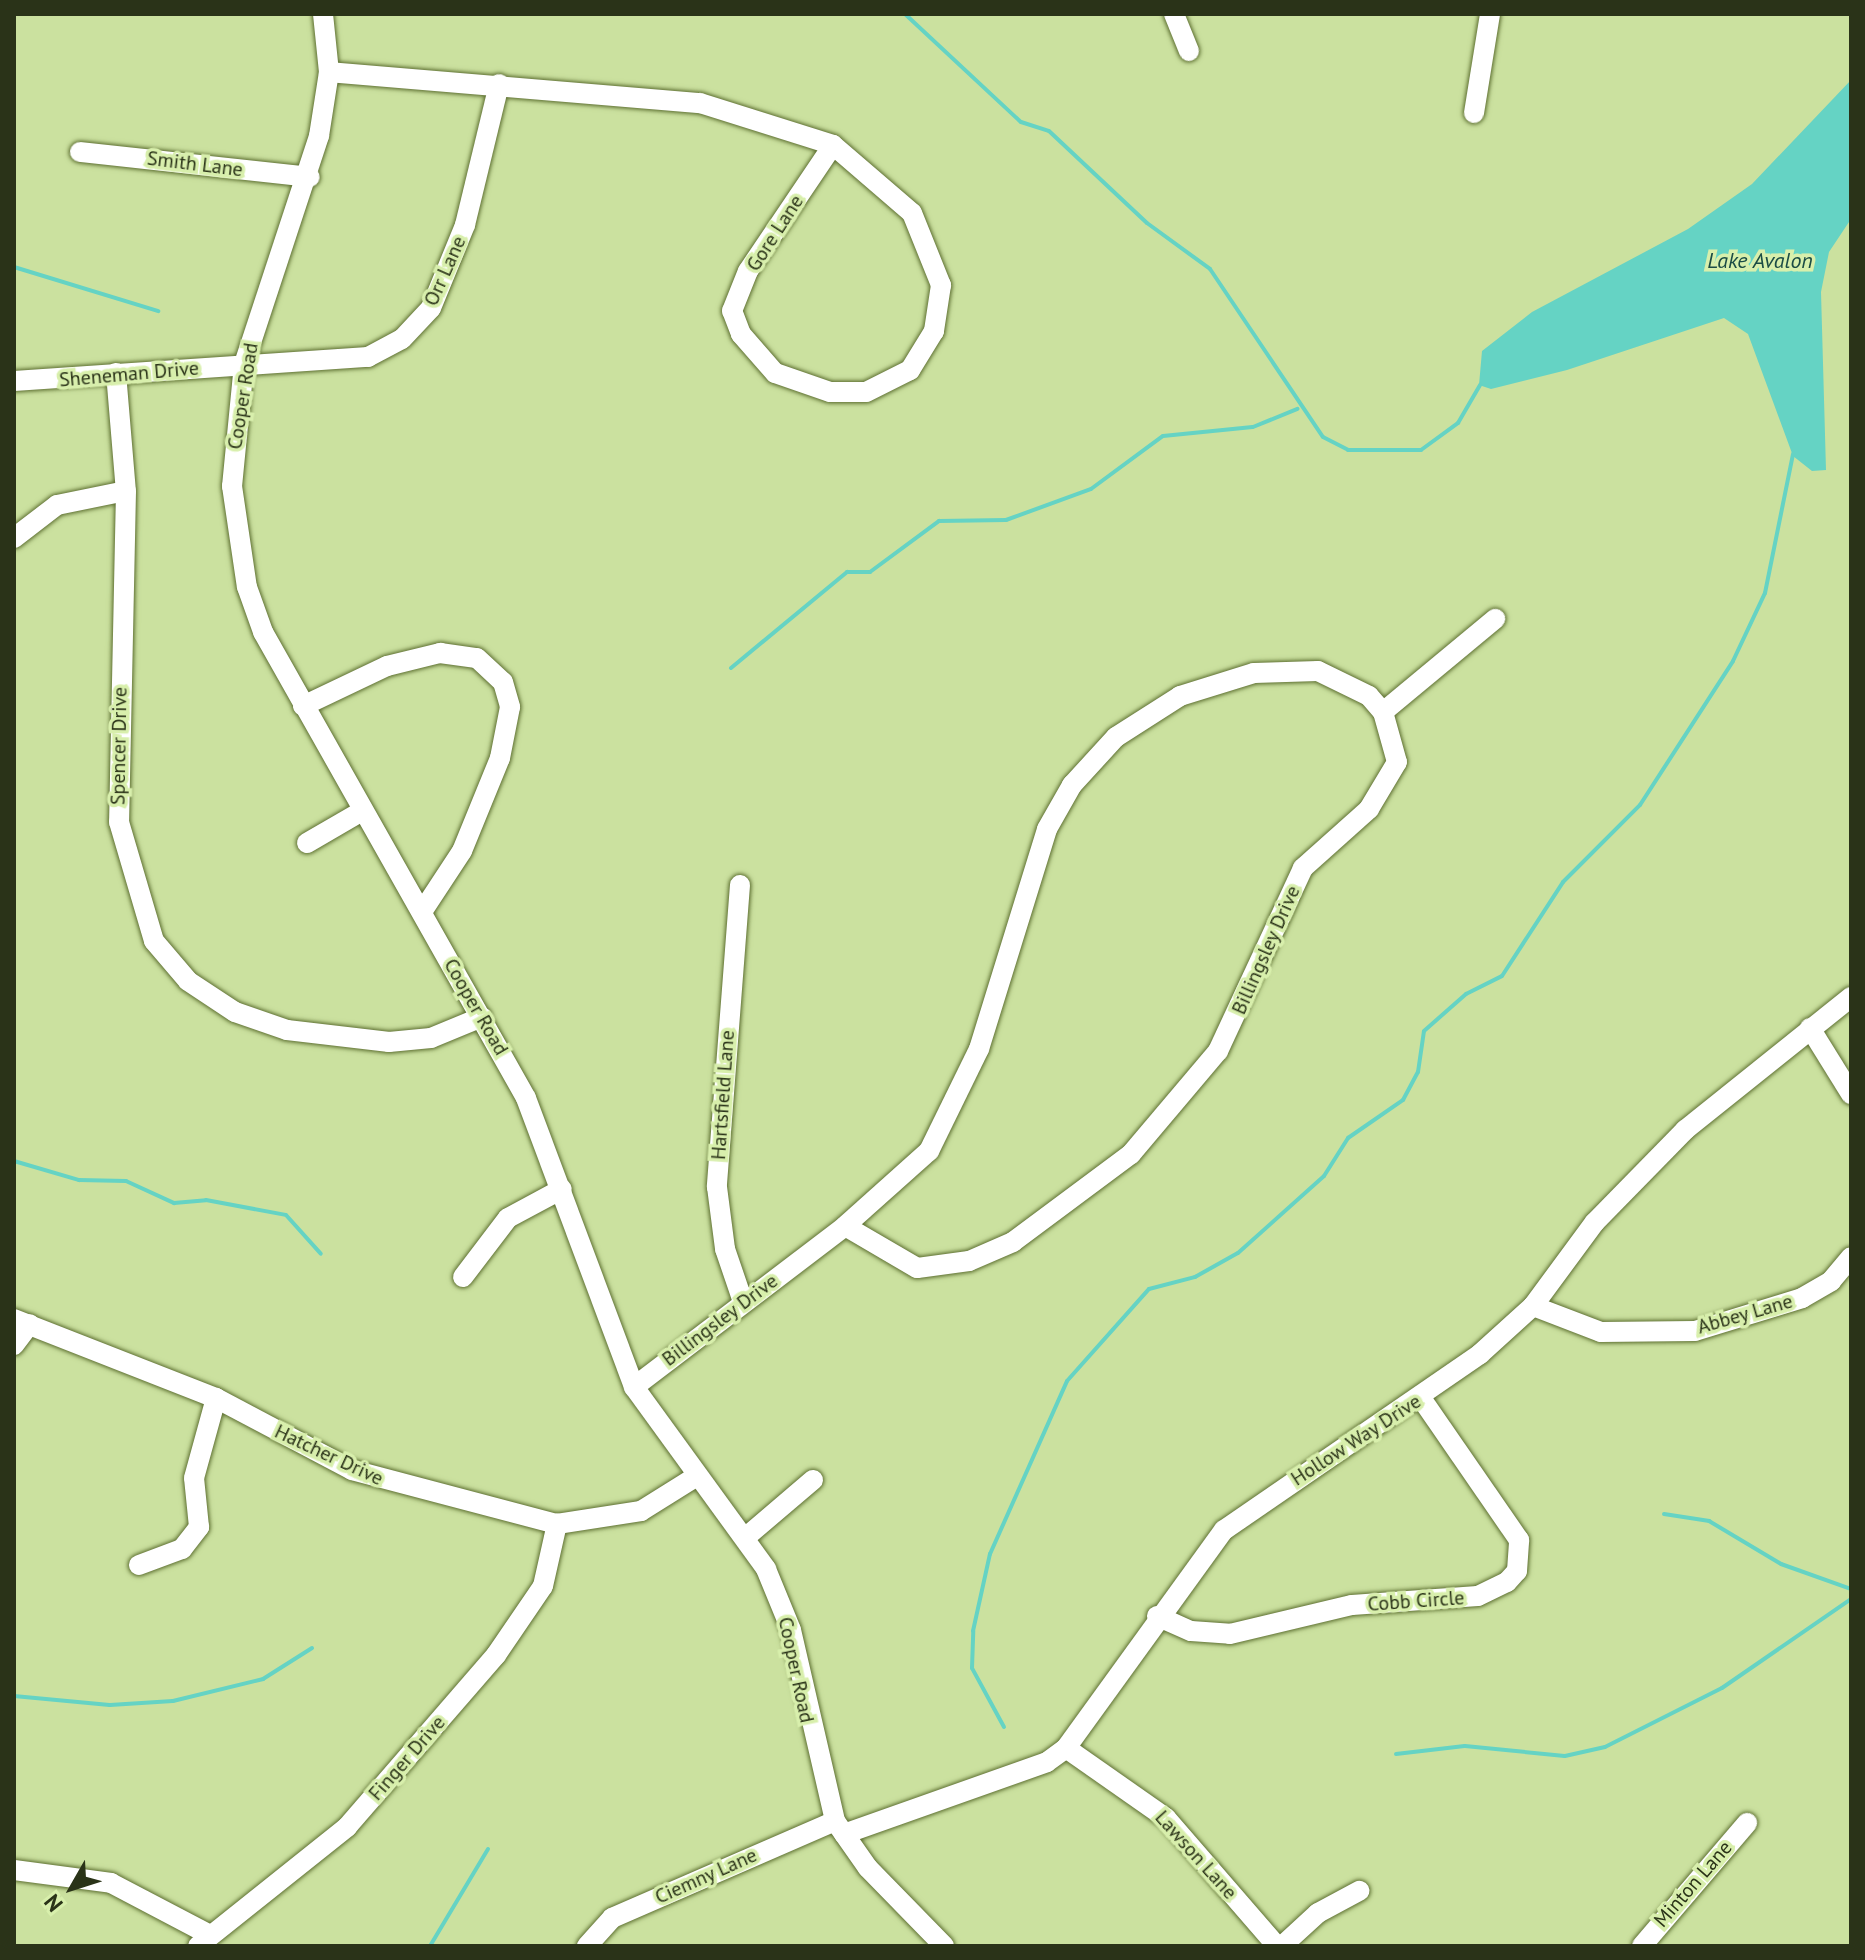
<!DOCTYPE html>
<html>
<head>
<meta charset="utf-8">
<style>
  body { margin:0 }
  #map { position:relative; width:1865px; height:1960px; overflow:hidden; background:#cbe19f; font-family:"PT Sans",sans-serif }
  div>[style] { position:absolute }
  .water>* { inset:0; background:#65d3c4 }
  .stream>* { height:4px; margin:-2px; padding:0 2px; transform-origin:2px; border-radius:2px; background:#65d3c4 }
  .roads { filter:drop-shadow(0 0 2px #5e7032) drop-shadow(0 0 2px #5e7032) }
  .minor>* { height:20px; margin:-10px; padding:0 10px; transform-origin:10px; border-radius:10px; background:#fff }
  span { translate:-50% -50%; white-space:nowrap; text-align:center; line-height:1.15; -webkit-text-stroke:7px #d8efac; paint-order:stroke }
  .street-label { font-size:20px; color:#2a3318 }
  .water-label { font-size:22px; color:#1b4c45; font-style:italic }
  .frame { position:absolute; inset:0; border:16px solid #2a3318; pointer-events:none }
  .north { position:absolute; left:32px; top:1848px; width:80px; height:80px; -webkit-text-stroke:6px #d8efac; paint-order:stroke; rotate:231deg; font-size:22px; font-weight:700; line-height:32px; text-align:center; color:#2a3318 }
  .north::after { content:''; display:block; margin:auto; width:28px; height:36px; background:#2a3318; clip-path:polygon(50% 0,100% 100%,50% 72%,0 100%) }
</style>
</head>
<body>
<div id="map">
  <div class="water">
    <div style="clip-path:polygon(1851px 80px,1851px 219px,1829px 252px,1821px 292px,1826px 470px,1812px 471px,1793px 456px,1748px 334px,1724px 318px,1567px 370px,1491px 389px,1479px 385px,1482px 351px,1532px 312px,1688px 229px,1752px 184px)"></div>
  </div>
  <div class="stream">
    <div style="left:905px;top:14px;width:158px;rotate:43deg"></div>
    <div style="left:1021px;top:122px;width:29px;rotate:18deg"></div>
    <div style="left:1049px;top:131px;width:134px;rotate:43.2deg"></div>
    <div style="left:1147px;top:223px;width:78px;rotate:36.1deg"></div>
    <div style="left:1210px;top:269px;width:202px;rotate:56.1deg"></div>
    <div style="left:1323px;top:437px;width:28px;rotate:27deg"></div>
    <div style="left:1348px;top:450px;width:73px"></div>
    <div style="left:1421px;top:450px;width:46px;rotate:-36.1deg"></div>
    <div style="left:1458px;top:423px;width:44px;rotate:-59.9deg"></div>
    <div style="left:14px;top:267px;width:151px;rotate:17deg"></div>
    <div style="left:731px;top:668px;width:151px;rotate:-39.6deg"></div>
    <div style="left:847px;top:572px;width:23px"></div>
    <div style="left:870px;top:572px;width:86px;rotate:-36.5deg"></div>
    <div style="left:939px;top:521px;width:67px;rotate:-0.9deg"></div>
    <div style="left:1006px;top:520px;width:90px;rotate:-20deg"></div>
    <div style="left:1091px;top:489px;width:89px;rotate:-36.4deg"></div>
    <div style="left:1163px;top:436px;width:90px;rotate:-5.7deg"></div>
    <div style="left:1253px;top:427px;width:48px;rotate:-22.2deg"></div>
    <div style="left:14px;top:1161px;width:68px;rotate:16.3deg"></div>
    <div style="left:79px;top:1180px;width:47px;rotate:1.2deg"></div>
    <div style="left:126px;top:1181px;width:53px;rotate:24.6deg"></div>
    <div style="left:174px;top:1203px;width:32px;rotate:-5deg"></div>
    <div style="left:206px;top:1200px;width:81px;rotate:10.6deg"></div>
    <div style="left:286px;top:1215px;width:52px;rotate:48.1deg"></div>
    <div style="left:1664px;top:1514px;width:46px;rotate:8.8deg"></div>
    <div style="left:1709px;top:1521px;width:84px;rotate:30.8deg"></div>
    <div style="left:1781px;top:1564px;width:74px;rotate:19.7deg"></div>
    <div style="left:14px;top:1696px;width:96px;rotate:5.4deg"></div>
    <div style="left:110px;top:1705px;width:63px;rotate:-3.6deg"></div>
    <div style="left:173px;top:1701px;width:93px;rotate:-13.7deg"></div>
    <div style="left:263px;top:1679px;width:58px;rotate:-32.3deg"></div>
    <div style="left:1004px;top:1727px;width:67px;rotate:-118.5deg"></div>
    <div style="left:972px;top:1668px;width:37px;rotate:-88deg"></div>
    <div style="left:973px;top:1631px;width:79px;rotate:-77.6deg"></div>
    <div style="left:990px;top:1554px;width:189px;rotate:-66deg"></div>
    <div style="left:1067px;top:1381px;width:123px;rotate:-48.3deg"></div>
    <div style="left:1149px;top:1289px;width:48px;rotate:-14.6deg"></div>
    <div style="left:1195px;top:1277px;width:49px;rotate:-29.2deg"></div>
    <div style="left:1238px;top:1253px;width:115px;rotate:-41.8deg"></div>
    <div style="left:1324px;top:1176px;width:45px;rotate:-57.7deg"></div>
    <div style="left:1348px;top:1138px;width:67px;rotate:-34.6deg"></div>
    <div style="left:1403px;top:1100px;width:32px;rotate:-62deg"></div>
    <div style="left:1418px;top:1072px;width:41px;rotate:-81.7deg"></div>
    <div style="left:1424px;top:1031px;width:56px;rotate:-41.4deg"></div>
    <div style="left:1466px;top:994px;width:40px;rotate:-26.6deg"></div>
    <div style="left:1502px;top:976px;width:112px;rotate:-57deg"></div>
    <div style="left:1563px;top:882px;width:109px;rotate:-45deg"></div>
    <div style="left:1640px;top:805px;width:171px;rotate:-57.1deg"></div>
    <div style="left:1733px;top:661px;width:75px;rotate:-64.8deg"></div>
    <div style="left:1765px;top:593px;width:142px;rotate:-78.6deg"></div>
    <div style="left:1396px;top:1754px;width:69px;rotate:-6.6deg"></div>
    <div style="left:1465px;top:1746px;width:100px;rotate:5.7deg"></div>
    <div style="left:1565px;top:1756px;width:41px;rotate:-12.7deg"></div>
    <div style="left:1605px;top:1747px;width:131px;rotate:-26.8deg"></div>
    <div style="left:1722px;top:1688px;width:157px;rotate:-34.6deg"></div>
    <div style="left:430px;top:1946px;width:113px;rotate:-59.1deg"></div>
  </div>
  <div class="roads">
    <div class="minor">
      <div style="left:323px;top:14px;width:58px;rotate:84.1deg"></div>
      <div style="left:329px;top:72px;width:65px;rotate:98.9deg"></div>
      <div style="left:319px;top:136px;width:240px;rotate:108.2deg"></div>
      <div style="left:244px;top:364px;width:123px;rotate:95.6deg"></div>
      <div style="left:232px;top:486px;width:102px;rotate:81.6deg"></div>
      <div style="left:247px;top:587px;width:48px;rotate:70.4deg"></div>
      <div style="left:263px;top:632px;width:535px;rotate:60.56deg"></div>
      <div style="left:526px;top:1098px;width:309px;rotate:69.5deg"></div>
      <div style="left:634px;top:1387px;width:225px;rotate:54deg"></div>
      <div style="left:766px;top:1569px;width:66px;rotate:67.7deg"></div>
      <div style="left:791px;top:1630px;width:196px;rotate:77deg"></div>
      <div style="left:835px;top:1821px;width:57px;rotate:54.9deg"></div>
      <div style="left:868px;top:1868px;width:109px;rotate:45.7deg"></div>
      <div style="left:1174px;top:14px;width:40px;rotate:68deg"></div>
      <div style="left:329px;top:72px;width:372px;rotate:4.8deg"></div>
      <div style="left:700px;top:103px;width:139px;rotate:17.5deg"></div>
      <div style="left:1474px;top:113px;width:100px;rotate:-80.8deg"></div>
      <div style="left:833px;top:145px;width:104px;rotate:40.7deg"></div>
      <div style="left:912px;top:213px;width:78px;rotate:68.1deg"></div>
      <div style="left:941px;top:285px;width:47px;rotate:98.7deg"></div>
      <div style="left:934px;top:331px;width:46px;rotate:121.6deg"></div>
      <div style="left:910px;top:370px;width:49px;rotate:153.4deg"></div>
      <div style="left:866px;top:392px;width:36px;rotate:180deg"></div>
      <div style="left:830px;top:392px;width:58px;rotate:-160.9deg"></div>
      <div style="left:775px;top:373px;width:52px;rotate:-131.1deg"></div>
      <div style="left:741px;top:334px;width:25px;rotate:-111deg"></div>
      <div style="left:732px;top:311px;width:43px;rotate:-68.2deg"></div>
      <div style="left:748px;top:271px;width:152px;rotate:-56deg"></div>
      <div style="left:80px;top:152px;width:231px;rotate:6.2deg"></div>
      <div style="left:116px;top:373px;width:118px;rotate:85.2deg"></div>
      <div style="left:126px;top:491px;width:331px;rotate:91.2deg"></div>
      <div style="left:119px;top:822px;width:124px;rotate:73.6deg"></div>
      <div style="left:154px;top:941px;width:52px;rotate:49.6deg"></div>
      <div style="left:188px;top:981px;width:56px;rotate:33.4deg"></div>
      <div style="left:235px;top:1012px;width:55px;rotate:19.1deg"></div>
      <div style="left:287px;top:1030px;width:103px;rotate:6.7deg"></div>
      <div style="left:389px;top:1042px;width:42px;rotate:-5.4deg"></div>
      <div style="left:431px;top:1038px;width:55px;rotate:-22.4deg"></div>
      <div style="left:14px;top:381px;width:355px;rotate:-3.9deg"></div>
      <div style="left:368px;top:357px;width:38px;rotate:-28deg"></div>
      <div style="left:402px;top:339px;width:42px;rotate:-46.9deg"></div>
      <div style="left:431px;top:308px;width:90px;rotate:-67.7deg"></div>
      <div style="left:465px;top:225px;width:145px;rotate:-76.4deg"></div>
      <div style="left:14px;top:538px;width:54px;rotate:-37.5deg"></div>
      <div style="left:57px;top:505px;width:70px;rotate:-11.5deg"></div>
      <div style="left:303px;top:706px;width:93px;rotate:-25.5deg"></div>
      <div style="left:387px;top:666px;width:55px;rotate:-13.8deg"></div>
      <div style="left:440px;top:653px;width:37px;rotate:8deg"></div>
      <div style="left:477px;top:658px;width:35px;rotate:43deg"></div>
      <div style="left:503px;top:682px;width:26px;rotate:74deg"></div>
      <div style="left:510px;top:707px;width:52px;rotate:101.1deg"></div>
      <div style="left:500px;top:758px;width:100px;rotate:112.2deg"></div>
      <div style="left:462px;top:851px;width:73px;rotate:123.3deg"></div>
      <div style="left:1383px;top:712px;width:146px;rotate:-39.7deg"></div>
      <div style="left:307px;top:843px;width:64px;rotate:-30.2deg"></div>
      <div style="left:740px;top:885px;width:303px;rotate:94.4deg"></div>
      <div style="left:717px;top:1187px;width:63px;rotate:82.6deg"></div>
      <div style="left:725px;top:1249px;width:56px;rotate:71.2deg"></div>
      <div style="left:1810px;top:1028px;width:78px;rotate:58.2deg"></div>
      <div style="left:463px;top:1277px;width:74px;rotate:-52.7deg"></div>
      <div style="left:508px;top:1218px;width:61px;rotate:-28.2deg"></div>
      <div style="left:1533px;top:1306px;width:73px;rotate:20.9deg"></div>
      <div style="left:1601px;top:1332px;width:94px;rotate:-0.6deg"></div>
      <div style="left:1695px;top:1331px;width:112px;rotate:-17.1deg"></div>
      <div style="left:1802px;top:1298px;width:34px;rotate:-30deg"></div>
      <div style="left:1831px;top:1281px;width:31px;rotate:-50deg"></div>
      <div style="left:14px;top:1319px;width:217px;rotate:21.4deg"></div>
      <div style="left:216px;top:1398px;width:154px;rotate:27.9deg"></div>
      <div style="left:352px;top:1470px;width:212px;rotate:14.8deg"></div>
      <div style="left:557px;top:1524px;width:85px;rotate:-8.8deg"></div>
      <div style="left:641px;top:1511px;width:66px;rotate:-32deg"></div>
      <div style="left:14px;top:1345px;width:26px;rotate:-53deg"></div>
      <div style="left:634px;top:1387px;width:265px;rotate:-37.3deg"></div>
      <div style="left:845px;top:1226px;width:113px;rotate:-41.8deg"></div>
      <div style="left:929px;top:1151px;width:114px;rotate:-63.9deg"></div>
      <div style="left:979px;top:1049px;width:230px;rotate:-72.8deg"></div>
      <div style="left:1047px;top:829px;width:51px;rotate:-60.4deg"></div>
      <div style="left:1072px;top:785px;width:65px;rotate:-47.5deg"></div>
      <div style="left:1116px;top:737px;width:76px;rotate:-32.6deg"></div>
      <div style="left:1180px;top:696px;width:77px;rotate:-17.3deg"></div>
      <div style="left:1254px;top:673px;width:64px;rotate:-1.8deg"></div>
      <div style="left:1318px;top:671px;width:57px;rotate:26.1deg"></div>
      <div style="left:1369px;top:696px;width:21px;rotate:49deg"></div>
      <div style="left:1383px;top:712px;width:52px;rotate:74.4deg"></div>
      <div style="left:1397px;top:762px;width:55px;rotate:120.8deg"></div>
      <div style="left:1369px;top:809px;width:89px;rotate:138.2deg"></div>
      <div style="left:1303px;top:868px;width:202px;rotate:114.9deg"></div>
      <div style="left:1218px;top:1051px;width:135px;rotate:130.2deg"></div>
      <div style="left:1131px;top:1154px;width:147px;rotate:143.3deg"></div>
      <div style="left:1013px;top:1242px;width:48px;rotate:156.6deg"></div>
      <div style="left:969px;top:1261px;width:52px;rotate:172.3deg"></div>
      <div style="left:917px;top:1268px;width:83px;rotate:-149.7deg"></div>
      <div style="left:746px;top:1537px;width:88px;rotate:-40.4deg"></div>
      <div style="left:139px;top:1565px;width:46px;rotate:-20.4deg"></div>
      <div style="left:182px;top:1549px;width:28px;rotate:-52deg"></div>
      <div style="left:199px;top:1527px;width:49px;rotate:-95.8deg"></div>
      <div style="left:194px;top:1478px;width:83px;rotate:-74.6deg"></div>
      <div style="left:1157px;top:1616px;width:37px;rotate:24deg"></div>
      <div style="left:1191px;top:1631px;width:39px;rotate:4deg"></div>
      <div style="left:1230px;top:1634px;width:125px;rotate:-13.4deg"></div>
      <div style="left:1352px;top:1605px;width:126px;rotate:-4.1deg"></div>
      <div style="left:1478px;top:1596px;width:32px;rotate:-26deg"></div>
      <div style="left:1507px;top:1582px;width:15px;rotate:-48deg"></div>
      <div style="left:1517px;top:1571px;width:31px;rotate:-86deg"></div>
      <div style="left:1519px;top:1540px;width:173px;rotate:-124.6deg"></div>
      <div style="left:1066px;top:1748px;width:122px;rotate:35deg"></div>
      <div style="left:1166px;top:1818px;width:169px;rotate:49.1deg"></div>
      <div style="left:844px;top:1834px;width:215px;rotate:-19.5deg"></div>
      <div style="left:1047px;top:1762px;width:24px;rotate:-36deg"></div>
      <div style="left:1066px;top:1748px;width:269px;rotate:-54.1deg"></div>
      <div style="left:1224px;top:1530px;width:311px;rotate:-34.5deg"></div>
      <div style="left:1480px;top:1354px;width:72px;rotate:-42.2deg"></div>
      <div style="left:1533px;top:1306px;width:104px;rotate:-53.6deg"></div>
      <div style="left:1595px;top:1222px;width:129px;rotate:-45.6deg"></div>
      <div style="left:1685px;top:1130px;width:213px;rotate:-38.7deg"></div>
      <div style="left:14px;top:1870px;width:98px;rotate:7.6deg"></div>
      <div style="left:111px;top:1883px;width:110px;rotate:27.7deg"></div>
      <div style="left:198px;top:1946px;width:191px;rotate:-38.6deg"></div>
      <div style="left:347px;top:1827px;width:228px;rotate:-49.1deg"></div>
      <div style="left:496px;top:1655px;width:83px;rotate:-55.7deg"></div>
      <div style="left:543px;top:1586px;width:64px;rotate:-77.3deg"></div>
      <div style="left:587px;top:1946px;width:38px;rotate:-48deg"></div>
      <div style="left:612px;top:1918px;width:243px;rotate:-23.5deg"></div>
      <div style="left:1282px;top:1946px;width:49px;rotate:-42.5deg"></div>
      <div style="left:1318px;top:1913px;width:47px;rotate:-28.2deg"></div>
      <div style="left:1642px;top:1946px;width:162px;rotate:-49.5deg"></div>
    </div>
  </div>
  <div class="street-label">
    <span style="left:195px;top:164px;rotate:7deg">Smith Lane</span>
    <span style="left:775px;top:233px;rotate:-57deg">Gore Lane</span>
    <span style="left:445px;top:271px;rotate:-66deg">Orr Lane</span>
    <span style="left:129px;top:374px;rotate:-5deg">Sheneman Drive</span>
    <span style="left:243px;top:396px;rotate:-81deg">Cooper Road</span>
    <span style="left:119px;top:746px;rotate:-89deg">Spencer Drive</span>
    <span style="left:1266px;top:950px;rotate:-66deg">Billingsley Drive</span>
    <span style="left:476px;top:1007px;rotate:60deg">Cooper Road</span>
    <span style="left:723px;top:1095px;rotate:-86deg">Hartsfield Lane</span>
    <span style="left:1745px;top:1314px;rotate:-16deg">Abbey Lane</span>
    <span style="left:720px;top:1320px;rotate:-37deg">Billingsley Drive</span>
    <span style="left:1356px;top:1440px;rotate:-33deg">Hollow Way Drive</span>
    <span style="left:329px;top:1455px;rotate:25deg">Hatcher Drive</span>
    <span style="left:1416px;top:1601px;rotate:-4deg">Cobb Circle</span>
    <span style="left:796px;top:1670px;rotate:78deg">Cooper Road</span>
    <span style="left:407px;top:1758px;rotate:-49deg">Finger Drive</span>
    <span style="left:1196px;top:1855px;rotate:48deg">Lawson Lane</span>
    <span style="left:706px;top:1876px;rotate:-24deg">Ciemny Lane</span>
    <span style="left:1693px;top:1884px;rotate:-49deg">Minton Lane</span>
  </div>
  <div class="water-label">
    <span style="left:1760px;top:261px">Lake Avalon</span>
  </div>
  <div class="frame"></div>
  <div class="north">N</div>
</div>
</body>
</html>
